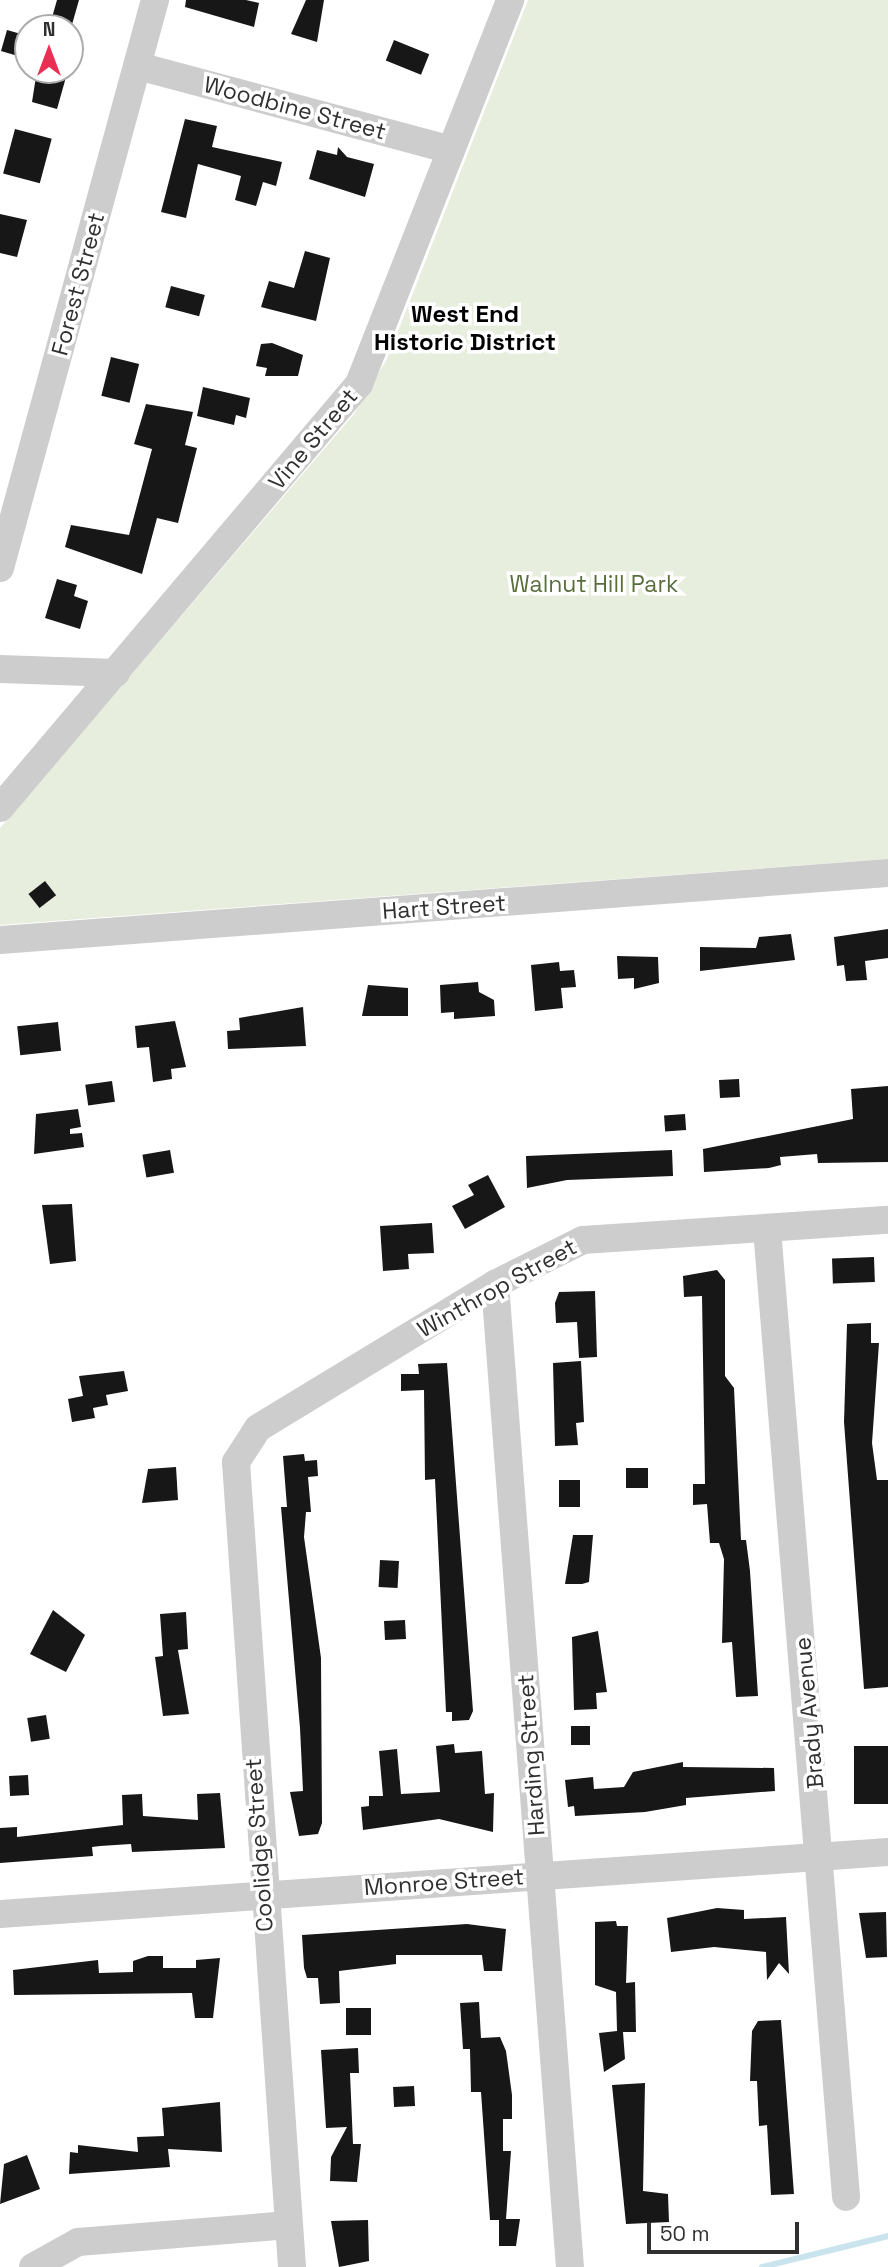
<!DOCTYPE html>
<html>
<head>
<meta charset="utf-8">
<style>
  body { margin:0 }
  #map { position:relative; width:888px; height:2267px; overflow:hidden; background:#fff; font-family:"Space Grotesk",sans-serif }
  div>[style] { position:absolute }
  .green>* { inset:0; background:#e8eede }
  .stream>* { height:6px; margin:-3px; padding:0 3px; transform-origin:3px; border-radius:3px; background:#cae4ee }
  .building>* { inset:0; background:#171717; transform-origin:0 0 }
  .minor>* { height:28px; margin:-14px; padding:0 14px; transform-origin:14px; border-radius:14px; background:#cdcdcd }
  span { translate:-50% -50%; white-space:nowrap; text-align:center; line-height:1.15; -webkit-text-stroke:7px #fff; paint-order:stroke }
  .street-label { font-size:23px; color:#303030 }
  .park-label { font-size:23px; color:#596e3c }
  .neighbourhood-label { font-size:24px; color:#000; font-weight:700 }
  .north { position:absolute; left:14px; top:14px; width:70px; height:70px; box-sizing:border-box; background:#fff; border:2px solid #acacac; border-radius:50%; rotate:0deg; font-size:19px; font-weight:700; line-height:28px; text-align:center; color:#303030 }
  .north::after { content:''; display:block; margin:auto; width:24px; height:32px; background:#eb2f53; clip-path:polygon(50% 0,100% 100%,50% 72%,0 100%) }
  .scale { position:absolute; left:647px; top:2222px; width:152px; height:32px; box-sizing:border-box; border:4px solid #303030; border-top:0; padding-left:9px; font-size:21px; line-height:24px; white-space:nowrap; color:#303030; -webkit-text-stroke:5px #fff; paint-order:stroke }
</style>
</head>
<body>
<div id="map">
  <div class="green">
    <div style="clip-path:polygon(528px 0,888px 0,888px 859px,0 925px,0 828px,354px 414px,387px 359px)"></div>
  </div>
  <div class="stream">
    <div style="left:762px;top:2267px;width:130px;rotate:-13.8deg"></div>
  </div>
  <div class="building">
    <div style="clip-path:polygon(57px 0,79px 0,71px 28px,49px 28px)"></div>
    <div style="clip-path:polygon(186px 0,246px 0,259px 3px,254px 27px,185px 7px)"></div>
    <div style="clip-path:polygon(306px 0,324px 0,317px 42px,291px 34px)"></div>
    <div style="clip-path:polygon(7px 30px,28px 36px,28px 59px,1px 51px)"></div>
    <div style="left:394px;top:40px;width:38px;height:22px;rotate:22deg"></div>
    <div style="clip-path:polygon(37px 70px,68px 70px,57px 109px,32px 102px)"></div>
    <div style="clip-path:polygon(185px 119px,217px 126px,212px 147px,282px 162px,276px 186px,263px 182px,256px 206px,235px 200px,241px 176px,198px 164px,186px 218px,161px 212px)"></div>
    <div style="left:15px;top:129px;width:38px;height:46px;rotate:15deg"></div>
    <div style="clip-path:polygon(338px 147px,347px 157px,374px 164px,365px 197px,309px 179px,317px 150px,337px 155px)"></div>
    <div style="clip-path:polygon(0 214px,27px 220px,17px 257px,0 253px)"></div>
    <div style="clip-path:polygon(305px 251px,330px 258px,316px 321px,261px 307px,269px 281px,294px 288px)"></div>
    <div style="left:171px;top:286px;width:35px;height:22px;rotate:15deg"></div>
    <div style="clip-path:polygon(272px 343px,303px 355px,298px 376px,265px 376px,267px 368px,256px 366px,261px 344px)"></div>
    <div style="left:111px;top:357px;width:29px;height:40px;rotate:14deg"></div>
    <div style="clip-path:polygon(203px 387px,250px 398px,246px 418px,236px 415px,234px 425px,197px 416px)"></div>
    <div style="clip-path:polygon(146px 404px,193px 412px,185px 445px,197px 448px,178px 523px,157px 518px,142px 574px,65px 547px,71px 525px,129px 535px,152px 449px,134px 444px)"></div>
    <div style="clip-path:polygon(57px 579px,77px 585px,74px 596px,88px 601px,80px 629px,45px 618px)"></div>
    <div style="left:45px;top:881px;width:18px;height:21px;rotate:52deg"></div>
    <div style="clip-path:polygon(888px 929px,888px 958px,865px 961px,867px 980px,846px 981px,844px 965px,837px 966px,834px 937px)"></div>
    <div style="clip-path:polygon(791px 934px,795px 960px,700px 971px,700px 947px,756px 948px,759px 937px)"></div>
    <div style="clip-path:polygon(617px 956px,658px 957px,659px 983px,634px 989px,634px 978px,618px 979px)"></div>
    <div style="clip-path:polygon(559px 962px,560px 971px,574px 970px,576px 987px,561px 988px,563px 1008px,535px 1011px,531px 965px)"></div>
    <div style="clip-path:polygon(478px 982px,479px 992px,494px 1000px,495px 1016px,454px 1019px,454px 1012px,441px 1013px,440px 985px)"></div>
    <div style="clip-path:polygon(368px 985px,408px 988px,408px 1016px,362px 1016px)"></div>
    <div style="clip-path:polygon(303px 1007px,306px 1046px,228px 1049px,227px 1031px,240px 1030px,239px 1018px)"></div>
    <div style="clip-path:polygon(175px 1021px,186px 1067px,171px 1069px,172px 1079px,153px 1082px,149px 1047px,137px 1048px,135px 1026px)"></div>
    <div style="left:58px;top:1022px;width:29px;height:41px;rotate:84deg"></div>
    <div style="left:739px;top:1079px;width:18px;height:20px;rotate:87deg"></div>
    <div style="left:112px;top:1081px;width:21px;height:27px;rotate:82deg"></div>
    <div style="clip-path:polygon(888px 1086px,888px 1162px,818px 1163px,817px 1154px,780px 1157px,781px 1165px,769px 1168px,704px 1172px,703px 1149px,853px 1119px,851px 1089px)"></div>
    <div style="clip-path:polygon(78px 1109px,81px 1127px,70px 1129px,70px 1134px,82px 1133px,84px 1147px,34px 1154px,36px 1114px)"></div>
    <div style="left:685px;top:1114px;width:16px;height:21px;rotate:86deg"></div>
    <div style="left:170px;top:1150px;width:23px;height:28px;rotate:80deg"></div>
    <div style="clip-path:polygon(672px 1150px,673px 1176px,567px 1180px,527px 1188px,526px 1156px)"></div>
    <div style="clip-path:polygon(488px 1175px,505px 1207px,465px 1229px,452px 1206px,474px 1195px,468px 1185px)"></div>
    <div style="clip-path:polygon(72px 1204px,76px 1261px,50px 1264px,42px 1205px)"></div>
    <div style="clip-path:polygon(432px 1223px,434px 1253px,408px 1254px,409px 1269px,383px 1271px,380px 1226px)"></div>
    <div style="left:874px;top:1257px;width:25px;height:42px;rotate:88deg"></div>
    <div style="clip-path:polygon(717px 1270px,725px 1280px,725px 1376px,734px 1388px,741px 1540px,746px 1540px,750px 1571px,758px 1696px,736px 1697px,732px 1642px,722px 1643px,724px 1559px,719px 1543px,710px 1543px,707px 1504px,693px 1505px,693px 1484px,705px 1484px,702px 1296px,684px 1297px,683px 1276px)"></div>
    <div style="clip-path:polygon(595px 1291px,597px 1357px,579px 1358px,577px 1322px,556px 1323px,555px 1303px,559px 1292px)"></div>
    <div style="clip-path:polygon(871px 1323px,871px 1343px,879px 1343px,872px 1443px,877px 1480px,888px 1480px,888px 1687px,864px 1689px,844px 1422px,847px 1324px)"></div>
    <div style="clip-path:polygon(581px 1361px,584px 1422px,576px 1423px,578px 1445px,555px 1446px,553px 1363px)"></div>
    <div style="clip-path:polygon(447px 1363px,473px 1711px,469px 1720px,452px 1721px,452px 1712px,446px 1712px,435px 1479px,425px 1480px,424px 1390px,401px 1391px,401px 1374px,419px 1374px,418px 1364px)"></div>
    <div style="clip-path:polygon(124px 1371px,128px 1391px,106px 1395px,108px 1405px,93px 1408px,95px 1418px,72px 1422px,68px 1399px,83px 1396px,79px 1376px)"></div>
    <div style="clip-path:polygon(304px 1454px,305px 1461px,317px 1460px,318px 1476px,308px 1477px,311px 1512px,306px 1512px,304px 1537px,321px 1658px,322px 1823px,318px 1834px,299px 1836px,290px 1792px,303px 1791px,300px 1728px,281px 1507px,287px 1507px,283px 1456px)"></div>
    <div style="clip-path:polygon(176px 1467px,178px 1500px,142px 1503px,148px 1469px)"></div>
    <div style="left:626px;top:1468px;width:22px;height:20px"></div>
    <div style="left:559px;top:1480px;width:21px;height:27px"></div>
    <div style="clip-path:polygon(573px 1535px,593px 1535px,589px 1582px,582px 1584px,565px 1584px)"></div>
    <div style="left:380px;top:1560px;width:19px;height:27px;rotate:3deg"></div>
    <div style="clip-path:polygon(53px 1610px,85px 1635px,66px 1672px,30px 1654px)"></div>
    <div style="clip-path:polygon(186px 1612px,188px 1649px,178px 1650px,189px 1714px,163px 1716px,155px 1657px,163px 1656px,160px 1614px)"></div>
    <div style="left:405px;top:1620px;width:19px;height:21px;rotate:87deg"></div>
    <div style="clip-path:polygon(598px 1631px,607px 1692px,596px 1693px,597px 1709px,574px 1710px,572px 1637px)"></div>
    <div style="left:46px;top:1715px;width:24px;height:19px;rotate:81deg"></div>
    <div style="left:571px;top:1726px;width:19px;height:19px"></div>
    <div style="clip-path:polygon(454px 1744px,455px 1753px,482px 1751px,485px 1794px,494px 1793px,493px 1832px,439px 1819px,363px 1830px,361px 1807px,369px 1806px,369px 1796px,383px 1796px,379px 1751px,397px 1749px,401px 1794px,440px 1792px,436px 1746px)"></div>
    <div style="left:888px;top:1746px;width:58px;height:34px;rotate:90deg"></div>
    <div style="clip-path:polygon(683px 1762px,683px 1767px,774px 1768px,775px 1791px,686px 1798px,686px 1805px,645px 1812px,575px 1816px,574px 1806px,568px 1807px,565px 1780px,593px 1777px,594px 1789px,624px 1787px,633px 1772px)"></div>
    <div style="left:28px;top:1775px;width:20px;height:19px;rotate:87deg"></div>
    <div style="clip-path:polygon(220px 1793px,225px 1848px,132px 1852px,131px 1844px,100px 1846px,92px 1847px,93px 1856px,0 1863px,0 1828px,17px 1827px,17px 1837px,123px 1825px,122px 1795px,142px 1794px,143px 1816px,198px 1820px,197px 1794px)"></div>
    <div style="clip-path:polygon(717px 1908px,744px 1910px,744px 1919px,786px 1917px,789px 1974px,779px 1963px,767px 1980px,766px 1952px,714px 1947px,671px 1952px,667px 1918px)"></div>
    <div style="clip-path:polygon(886px 1912px,887px 1957px,866px 1958px,859px 1913px)"></div>
    <div style="clip-path:polygon(616px 1921px,617px 1926px,628px 1926px,626px 1983px,635px 1982px,636px 2032px,623px 2032px,625px 2059px,604px 2072px,599px 2033px,617px 2031px,616px 1992px,595px 1985px,595px 1922px)"></div>
    <div style="clip-path:polygon(467px 1924px,506px 1929px,502px 1971px,484px 1971px,482px 1955px,396px 1955px,396px 1964px,339px 1971px,340px 2003px,320px 2004px,318px 1978px,307px 1978px,304px 1968px,302px 1935px)"></div>
    <div style="clip-path:polygon(148px 1956px,163px 1956px,163px 1968px,196px 1968px,196px 1960px,220px 1958px,213px 2018px,195px 2018px,192px 1993px,14px 1995px,13px 1970px,98px 1960px,99px 1973px,133px 1972px,133px 1961px)"></div>
    <div style="clip-path:polygon(479px 2002px,481px 2038px,500px 2037px,506px 2051px,512px 2095px,512px 2119px,503px 2119px,503px 2151px,511px 2151px,506px 2219px,520px 2219px,516px 2246px,499px 2246px,499px 2220px,490px 2220px,481px 2092px,471px 2092px,470px 2049px,463px 2049px,460px 2003px)"></div>
    <div style="left:346px;top:2008px;width:25px;height:27px"></div>
    <div style="clip-path:polygon(781px 2020px,794px 2194px,771px 2195px,767px 2125px,759px 2126px,757px 2081px,750px 2081px,752px 2031px,758px 2021px)"></div>
    <div style="clip-path:polygon(358px 2048px,359px 2073px,350px 2073px,353px 2144px,361px 2144px,357px 2182px,330px 2181px,331px 2157px,347px 2127px,326px 2128px,321px 2050px)"></div>
    <div style="clip-path:polygon(645px 2083px,643px 2191px,668px 2194px,669px 2222px,626px 2224px,612px 2085px)"></div>
    <div style="left:414px;top:2086px;width:20px;height:21px;rotate:87deg"></div>
    <div style="clip-path:polygon(220px 2102px,222px 2152px,168px 2149px,170px 2167px,69px 2174px,70px 2152px,78px 2153px,78px 2145px,138px 2152px,137px 2137px,164px 2136px,162px 2108px)"></div>
    <div style="clip-path:polygon(27px 2155px,40px 2189px,0 2204px,4px 2164px)"></div>
    <div style="clip-path:polygon(368px 2220px,369px 2261px,339px 2267px,331px 2221px)"></div>
  </div>
  <div class="minor">
    <div style="left:138px;top:66px;width:324px;rotate:15deg"></div>
    <div style="left:0;top:568px;width:589px;rotate:-74.74deg"></div>
    <div style="left:0;top:669px;width:116px;rotate:2deg"></div>
    <div style="left:0;top:808px;width:556px;rotate:-49.75deg"></div>
    <div style="left:359px;top:384px;width:413px;rotate:-68.5deg"></div>
    <div style="left:0;top:940px;width:891px;rotate:-4.31deg"></div>
    <div style="left:767px;top:1229px;width:971px;rotate:85.33deg"></div>
    <div style="left:495px;top:1284px;width:986px;rotate:85.64deg"></div>
    <div style="left:0;top:1914px;width:890px;rotate:-3.99deg"></div>
    <div style="left:33px;top:2267px;width:51px;rotate:-29.1deg"></div>
    <div style="left:78px;top:2242px;width:211px;rotate:-4.6deg"></div>
    <div style="left:292px;top:2267px;width:807px;rotate:-93.98deg"></div>
    <div style="left:236px;top:1462px;width:40px;rotate:-57.1deg"></div>
    <div style="left:258px;top:1428px;width:277px;rotate:-31.3deg"></div>
    <div style="left:495px;top:1284px;width:98px;rotate:-26.6deg"></div>
    <div style="left:583px;top:1240px;width:306px;rotate:-3.8deg"></div>
  </div>
  <div class="street-label">
    <span style="left:295px;top:108px;rotate:15deg">Woodbine Street</span>
    <span style="left:78px;top:284px;rotate:-75deg">Forest Street</span>
    <span style="left:313px;top:439px;rotate:-50deg">Vine Street</span>
    <span style="left:444px;top:907px;rotate:-4deg">Hart Street</span>
    <span style="left:497px;top:1288px;rotate:-29deg">Winthrop Street</span>
    <span style="left:809px;top:1713px;rotate:-95deg">Brady Avenue</span>
    <span style="left:531px;top:1755px;rotate:-94deg">Harding Street</span>
    <span style="left:259px;top:1845px;rotate:-94deg">Coolidge Street</span>
    <span style="left:444px;top:1882px;rotate:-4deg">Monroe Street</span>
  </div>
  <div class="park-label">
    <span style="left:594px;top:584px">Walnut Hill Park</span>
  </div>
  <div class="neighbourhood-label">
    <span style="left:465px;top:328px">West End<br>Historic District</span>
  </div>
  <div class="north">N</div>
  <div class="scale">50 m</div>
</div>
</body>
</html>
